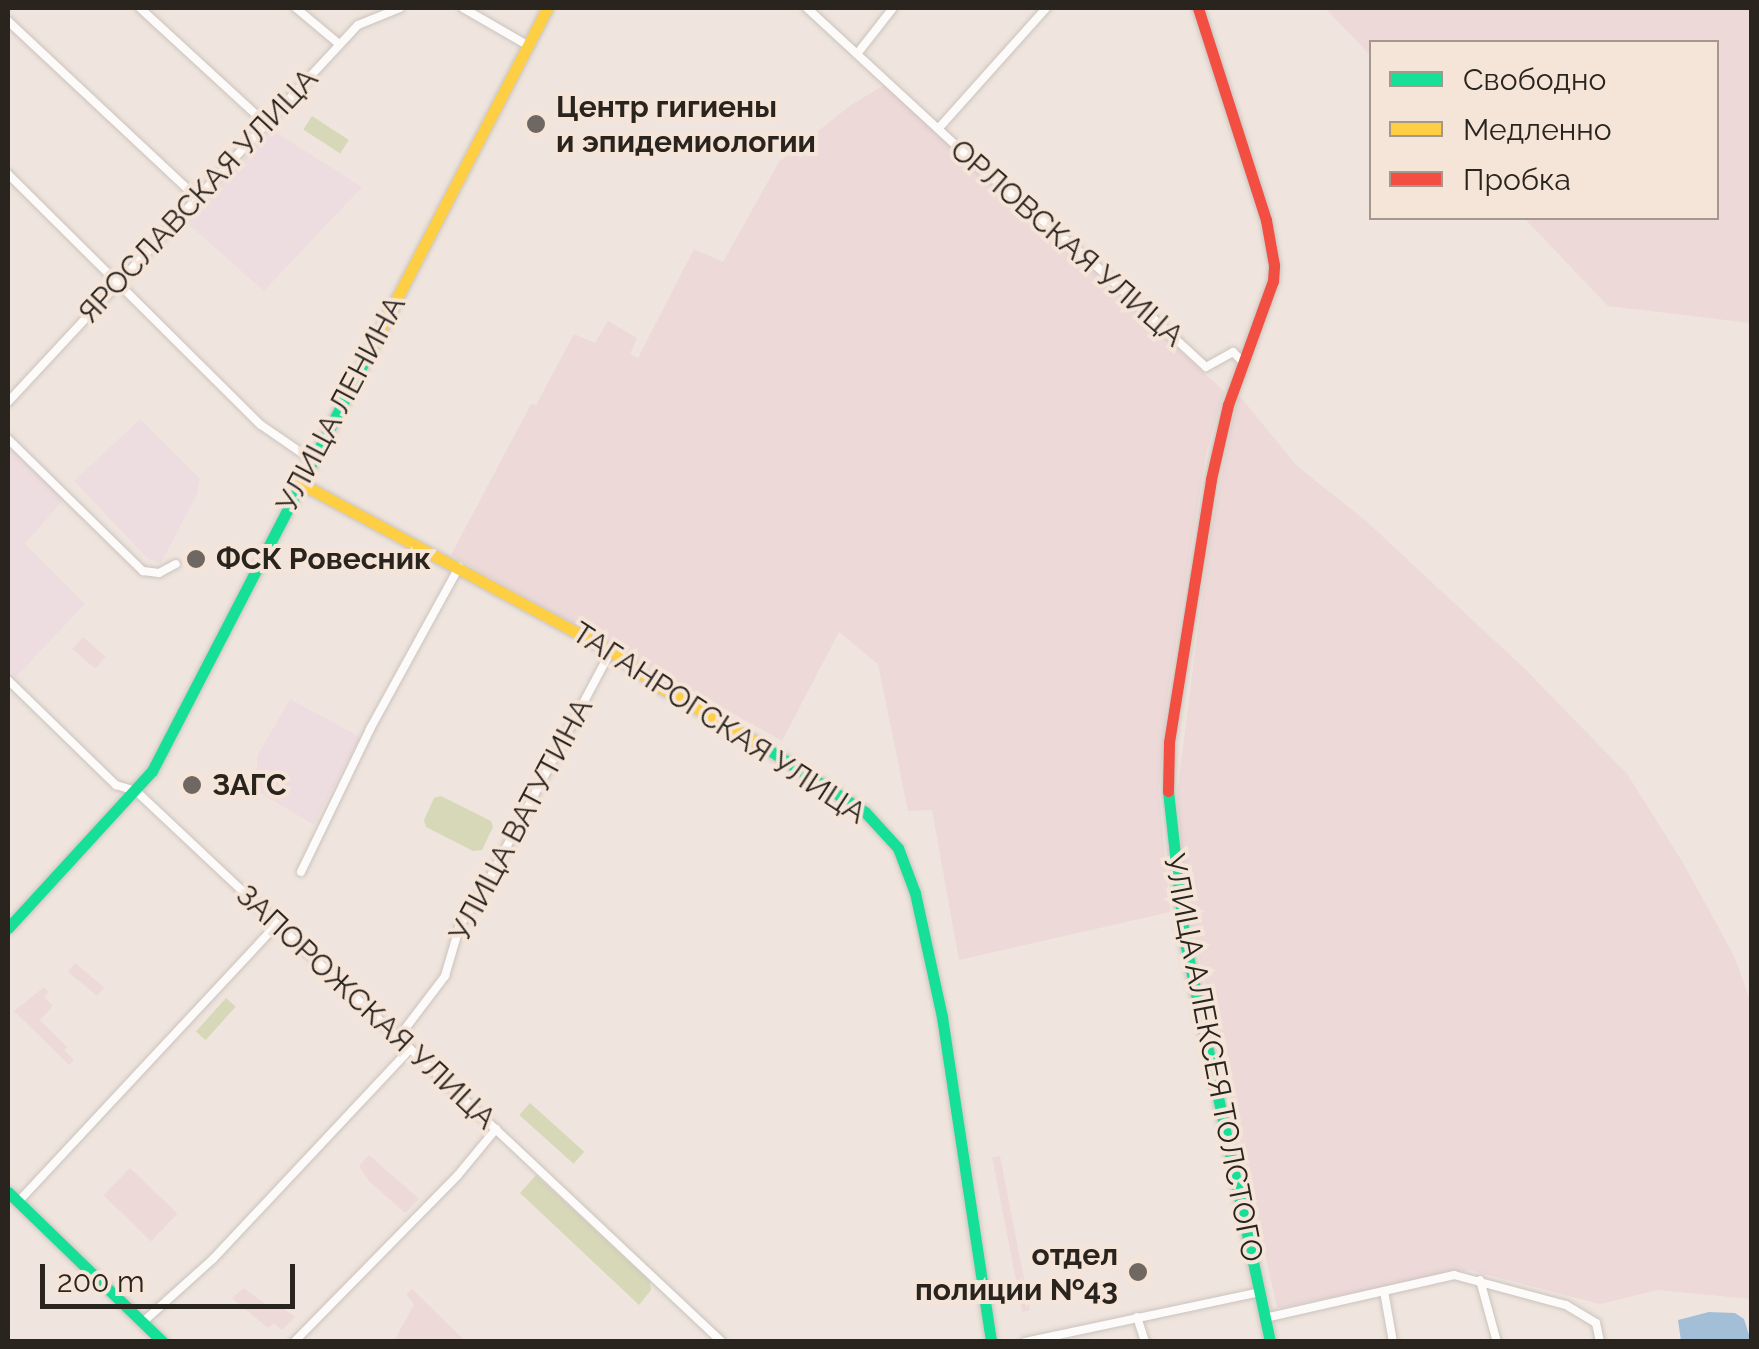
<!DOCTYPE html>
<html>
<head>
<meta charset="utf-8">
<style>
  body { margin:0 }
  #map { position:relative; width:1759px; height:1349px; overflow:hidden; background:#efe5de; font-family:Raleway,sans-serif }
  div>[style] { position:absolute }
  .industrial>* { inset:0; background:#ecd9d8; transform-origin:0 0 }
  .education>* { inset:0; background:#eedde0 }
  .green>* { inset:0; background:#d7d8b8; transform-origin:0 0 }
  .water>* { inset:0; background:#a3bfd8 }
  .roads { filter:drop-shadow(0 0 2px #cbc3be) drop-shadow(0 0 2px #cbc3be) }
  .street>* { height:8px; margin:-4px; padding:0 4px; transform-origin:4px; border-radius:4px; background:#fdfbfa }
  .fast>* { height:11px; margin:-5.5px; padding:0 5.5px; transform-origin:5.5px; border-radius:5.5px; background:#16e098 }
  .slow>* { height:11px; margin:-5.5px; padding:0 5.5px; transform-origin:5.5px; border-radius:5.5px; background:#ffcf43 }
  .jam>* { height:11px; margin:-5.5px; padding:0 5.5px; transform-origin:5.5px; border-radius:5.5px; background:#f24e42 }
  .dots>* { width:28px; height:28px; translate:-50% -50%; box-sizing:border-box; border:5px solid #f5e4d8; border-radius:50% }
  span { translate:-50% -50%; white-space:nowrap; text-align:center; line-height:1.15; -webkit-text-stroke:8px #f5e4d8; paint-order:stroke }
  .poi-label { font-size:30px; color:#2a241f; font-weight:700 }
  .left { translate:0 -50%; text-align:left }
  .right { translate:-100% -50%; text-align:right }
  .street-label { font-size:30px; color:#2a241f }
  .frame { position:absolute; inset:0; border:10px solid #2a241f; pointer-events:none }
  .legend { position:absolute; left:1369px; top:40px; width:350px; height:180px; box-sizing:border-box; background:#f5e4d8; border:2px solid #a4978e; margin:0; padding:12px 18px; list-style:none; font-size:30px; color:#2a241f }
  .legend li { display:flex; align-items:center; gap:20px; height:50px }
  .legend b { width:50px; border:2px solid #a4978e }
  .scale { position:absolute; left:40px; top:1264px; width:255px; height:45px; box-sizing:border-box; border:5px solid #2a241f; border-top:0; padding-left:12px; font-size:30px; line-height:35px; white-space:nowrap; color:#2a241f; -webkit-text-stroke:8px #f5e4d8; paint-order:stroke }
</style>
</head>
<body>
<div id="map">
  <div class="industrial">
    <div style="clip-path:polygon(1325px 8px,1751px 8px,1751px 323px,1608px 306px,1524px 218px,1716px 218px,1716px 42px,1372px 42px,1371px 56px)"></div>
    <div style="clip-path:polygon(886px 84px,1224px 391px,1206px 454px,1167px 700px,1159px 790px,1170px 912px,959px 960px,932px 810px,908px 811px,878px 664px,839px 632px,782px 741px,451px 555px,531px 404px,536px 405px,574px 334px,595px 343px,608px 321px,637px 338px,630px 354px,638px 358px,694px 249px,723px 262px,779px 162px,851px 105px)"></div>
    <div style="clip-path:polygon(1238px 394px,1297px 466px,1366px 521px,1523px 667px,1627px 774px,1682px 861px,1734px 956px,1751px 1003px,1751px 1299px,1658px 1290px,1600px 1304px,1469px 1270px,1277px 1308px,1186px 897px,1177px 794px,1210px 535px)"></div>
    <div style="left:83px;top:637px;width:30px;height:16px;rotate:41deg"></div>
    <div style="left:75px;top:963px;width:38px;height:11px;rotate:40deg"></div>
    <div style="clip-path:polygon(44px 987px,49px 992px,44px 997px,53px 1006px,40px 1020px,67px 1047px,64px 1050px,74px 1060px,69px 1065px,14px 1011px)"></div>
    <div style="clip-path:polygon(369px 1155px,419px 1199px,405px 1213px,369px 1181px,359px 1166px)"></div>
    <div style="left:1000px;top:1156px;width:157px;height:8px;rotate:79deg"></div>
    <div style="left:130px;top:1168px;width:66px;height:38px;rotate:44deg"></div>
    <div style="clip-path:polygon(244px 1288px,272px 1309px,278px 1305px,295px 1317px,282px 1330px,274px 1323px,268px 1328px,232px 1298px)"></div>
    <div style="clip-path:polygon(412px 1289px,465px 1341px,394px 1341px,414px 1305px,406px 1294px)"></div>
  </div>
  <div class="education">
    <div style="clip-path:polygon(271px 129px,362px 187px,264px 291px,187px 223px)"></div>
    <div style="clip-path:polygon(140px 419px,200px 479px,197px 494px,161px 563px,148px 559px,74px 481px)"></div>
    <div style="clip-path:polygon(8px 447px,63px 500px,25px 544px,85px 604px,16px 677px,8px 669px)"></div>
    <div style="clip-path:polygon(290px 699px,360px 737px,314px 825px,257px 791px,257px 756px)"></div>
  </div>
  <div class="green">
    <div style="left:312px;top:116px;width:44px;height:16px;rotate:33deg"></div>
    <div style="clip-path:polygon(441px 796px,491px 821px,493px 827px,482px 850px,473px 851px,426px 827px,424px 820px,434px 798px)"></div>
    <div style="left:226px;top:998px;width:13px;height:45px;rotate:42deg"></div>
    <div style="left:530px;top:1103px;width:73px;height:16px;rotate:42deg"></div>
    <div style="clip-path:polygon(536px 1175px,650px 1281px,651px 1290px,639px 1305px,520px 1193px)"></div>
  </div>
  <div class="water">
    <div style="clip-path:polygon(1709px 1312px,1735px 1313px,1744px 1319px,1751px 1341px,1681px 1341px,1678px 1320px)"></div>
  </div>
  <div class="roads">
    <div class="street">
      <div style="left:140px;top:8px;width:170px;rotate:42.6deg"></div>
      <div style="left:296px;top:8px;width:56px;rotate:39.9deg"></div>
      <div style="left:463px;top:8px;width:74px;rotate:30deg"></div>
      <div style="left:807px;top:8px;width:230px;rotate:42.7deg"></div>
      <div style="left:976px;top:164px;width:155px;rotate:40.3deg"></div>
      <div style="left:1094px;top:264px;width:152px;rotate:42.6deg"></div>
      <div style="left:1206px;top:367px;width:31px;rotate:-29deg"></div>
      <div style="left:1233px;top:352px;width:16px;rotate:45deg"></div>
      <div style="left:8px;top:21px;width:258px;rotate:43.1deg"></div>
      <div style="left:857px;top:54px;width:58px;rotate:-52deg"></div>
      <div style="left:938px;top:129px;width:162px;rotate:-48.2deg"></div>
      <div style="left:8px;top:174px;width:356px;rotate:44.8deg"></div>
      <div style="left:261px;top:425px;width:62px;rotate:34.5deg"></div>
      <div style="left:8px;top:402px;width:514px;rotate:-47.13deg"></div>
      <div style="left:358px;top:25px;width:45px;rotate:-22deg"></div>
      <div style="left:8px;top:439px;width:189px;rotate:44.4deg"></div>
      <div style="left:143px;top:571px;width:16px;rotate:7deg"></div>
      <div style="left:159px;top:573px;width:19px;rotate:-28deg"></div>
      <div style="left:8px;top:680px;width:151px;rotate:44.2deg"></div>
      <div style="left:116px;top:785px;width:21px;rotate:17deg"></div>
      <div style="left:136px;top:791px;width:804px;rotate:43.24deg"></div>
      <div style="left:301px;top:872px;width:159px;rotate:-64.2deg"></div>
      <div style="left:370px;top:729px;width:185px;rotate:-61.2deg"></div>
      <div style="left:398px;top:1038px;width:78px;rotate:-52.8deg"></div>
      <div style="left:445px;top:976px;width:53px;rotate:-73.6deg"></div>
      <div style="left:460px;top:925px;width:48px;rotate:-57deg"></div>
      <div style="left:486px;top:885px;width:265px;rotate:-61.9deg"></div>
      <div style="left:18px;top:1202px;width:380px;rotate:-47deg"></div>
      <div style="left:1480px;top:1280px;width:64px;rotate:74.7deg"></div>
      <div style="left:1384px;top:1291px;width:52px;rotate:80deg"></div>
      <div style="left:1137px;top:1317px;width:26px;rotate:72deg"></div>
      <div style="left:1265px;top:1318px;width:194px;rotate:-12.8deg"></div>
      <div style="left:1454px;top:1275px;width:116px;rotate:15deg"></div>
      <div style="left:1566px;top:1305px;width:35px;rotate:31deg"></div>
      <div style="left:1596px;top:1323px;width:19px;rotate:78deg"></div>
      <div style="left:143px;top:1322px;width:94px;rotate:-42deg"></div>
      <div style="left:213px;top:1259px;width:288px;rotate:-46.8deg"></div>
      <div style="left:294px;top:1342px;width:234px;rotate:-45.5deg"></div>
      <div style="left:458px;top:1175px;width:60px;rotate:-50.4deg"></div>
      <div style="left:1025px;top:1342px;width:240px;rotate:-12deg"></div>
    </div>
    <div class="fast">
      <div style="left:766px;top:748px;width:118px;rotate:32.9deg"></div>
      <div style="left:865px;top:812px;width:49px;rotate:47.5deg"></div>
      <div style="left:898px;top:848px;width:48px;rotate:69.3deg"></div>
      <div style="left:915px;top:893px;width:127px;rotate:77.7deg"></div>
      <div style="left:942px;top:1017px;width:329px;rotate:81.4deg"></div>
      <div style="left:1168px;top:791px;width:147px;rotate:83.7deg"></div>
      <div style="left:1184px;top:937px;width:414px;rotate:78deg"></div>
      <div style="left:8px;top:928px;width:213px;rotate:-47.5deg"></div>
      <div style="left:152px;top:771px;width:472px;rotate:-62.6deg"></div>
      <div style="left:8px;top:1192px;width:216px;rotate:44.1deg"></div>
    </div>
    <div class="slow">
      <div style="left:369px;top:352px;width:387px;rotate:-62.6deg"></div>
      <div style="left:300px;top:483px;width:353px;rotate:28.4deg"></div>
      <div style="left:611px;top:651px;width:61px;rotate:36.3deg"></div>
      <div style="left:660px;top:687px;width:122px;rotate:29.9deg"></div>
    </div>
    <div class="jam">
      <div style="left:1168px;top:791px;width:49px;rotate:-88.8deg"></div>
      <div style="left:1169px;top:742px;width:266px;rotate:-80.9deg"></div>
      <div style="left:1211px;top:479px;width:76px;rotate:-77.1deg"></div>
      <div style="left:1228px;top:405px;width:132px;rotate:-70.1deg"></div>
      <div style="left:1273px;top:281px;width:16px;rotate:-86deg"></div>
      <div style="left:1274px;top:265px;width:46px;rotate:-100.1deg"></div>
      <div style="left:1266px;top:220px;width:223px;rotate:-107.8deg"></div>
    </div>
  </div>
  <div class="dots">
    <div style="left:536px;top:124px;background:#6f6862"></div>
    <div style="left:196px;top:559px;background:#6f6862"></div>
    <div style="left:192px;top:785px;background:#6f6862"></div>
    <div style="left:1138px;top:1272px;background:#6f6862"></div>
  </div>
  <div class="poi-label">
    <span class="left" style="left:556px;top:124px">Центр гигиены<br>и эпидемиологии</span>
    <span class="left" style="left:216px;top:559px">ФСК Ровесник</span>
    <span class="left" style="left:212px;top:785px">ЗАГС</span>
    <span class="right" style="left:1118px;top:1272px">отдел<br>полиции №43</span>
  </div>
  <div class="street-label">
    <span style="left:198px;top:196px;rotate:-47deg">ЯРОСЛАВСКАЯ УЛИЦА</span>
    <span style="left:1067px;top:243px;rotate:41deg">ОРЛОВСКАЯ УЛИЦА</span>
    <span style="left:341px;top:404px;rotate:-62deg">УЛИЦА ЛЕНИНА</span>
    <span style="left:719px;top:723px;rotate:33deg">ТАГАНРОГСКАЯ УЛИЦА</span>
    <span style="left:521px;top:820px;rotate:-62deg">УЛИЦА ВАТУТИНА</span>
    <span style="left:366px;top:1007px;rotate:43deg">ЗАПОРОЖСКАЯ УЛИЦА</span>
    <span style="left:1213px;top:1058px;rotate:79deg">УЛИЦА АЛЕКСЕЯ ТОЛСТОГО</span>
  </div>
  <div class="frame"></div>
  <ul class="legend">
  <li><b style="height:12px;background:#16e098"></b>Свободно</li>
  <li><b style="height:12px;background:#ffcf43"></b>Медленно</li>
  <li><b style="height:12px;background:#f24e42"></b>Пробка</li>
  </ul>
  <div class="scale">200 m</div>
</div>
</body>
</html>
